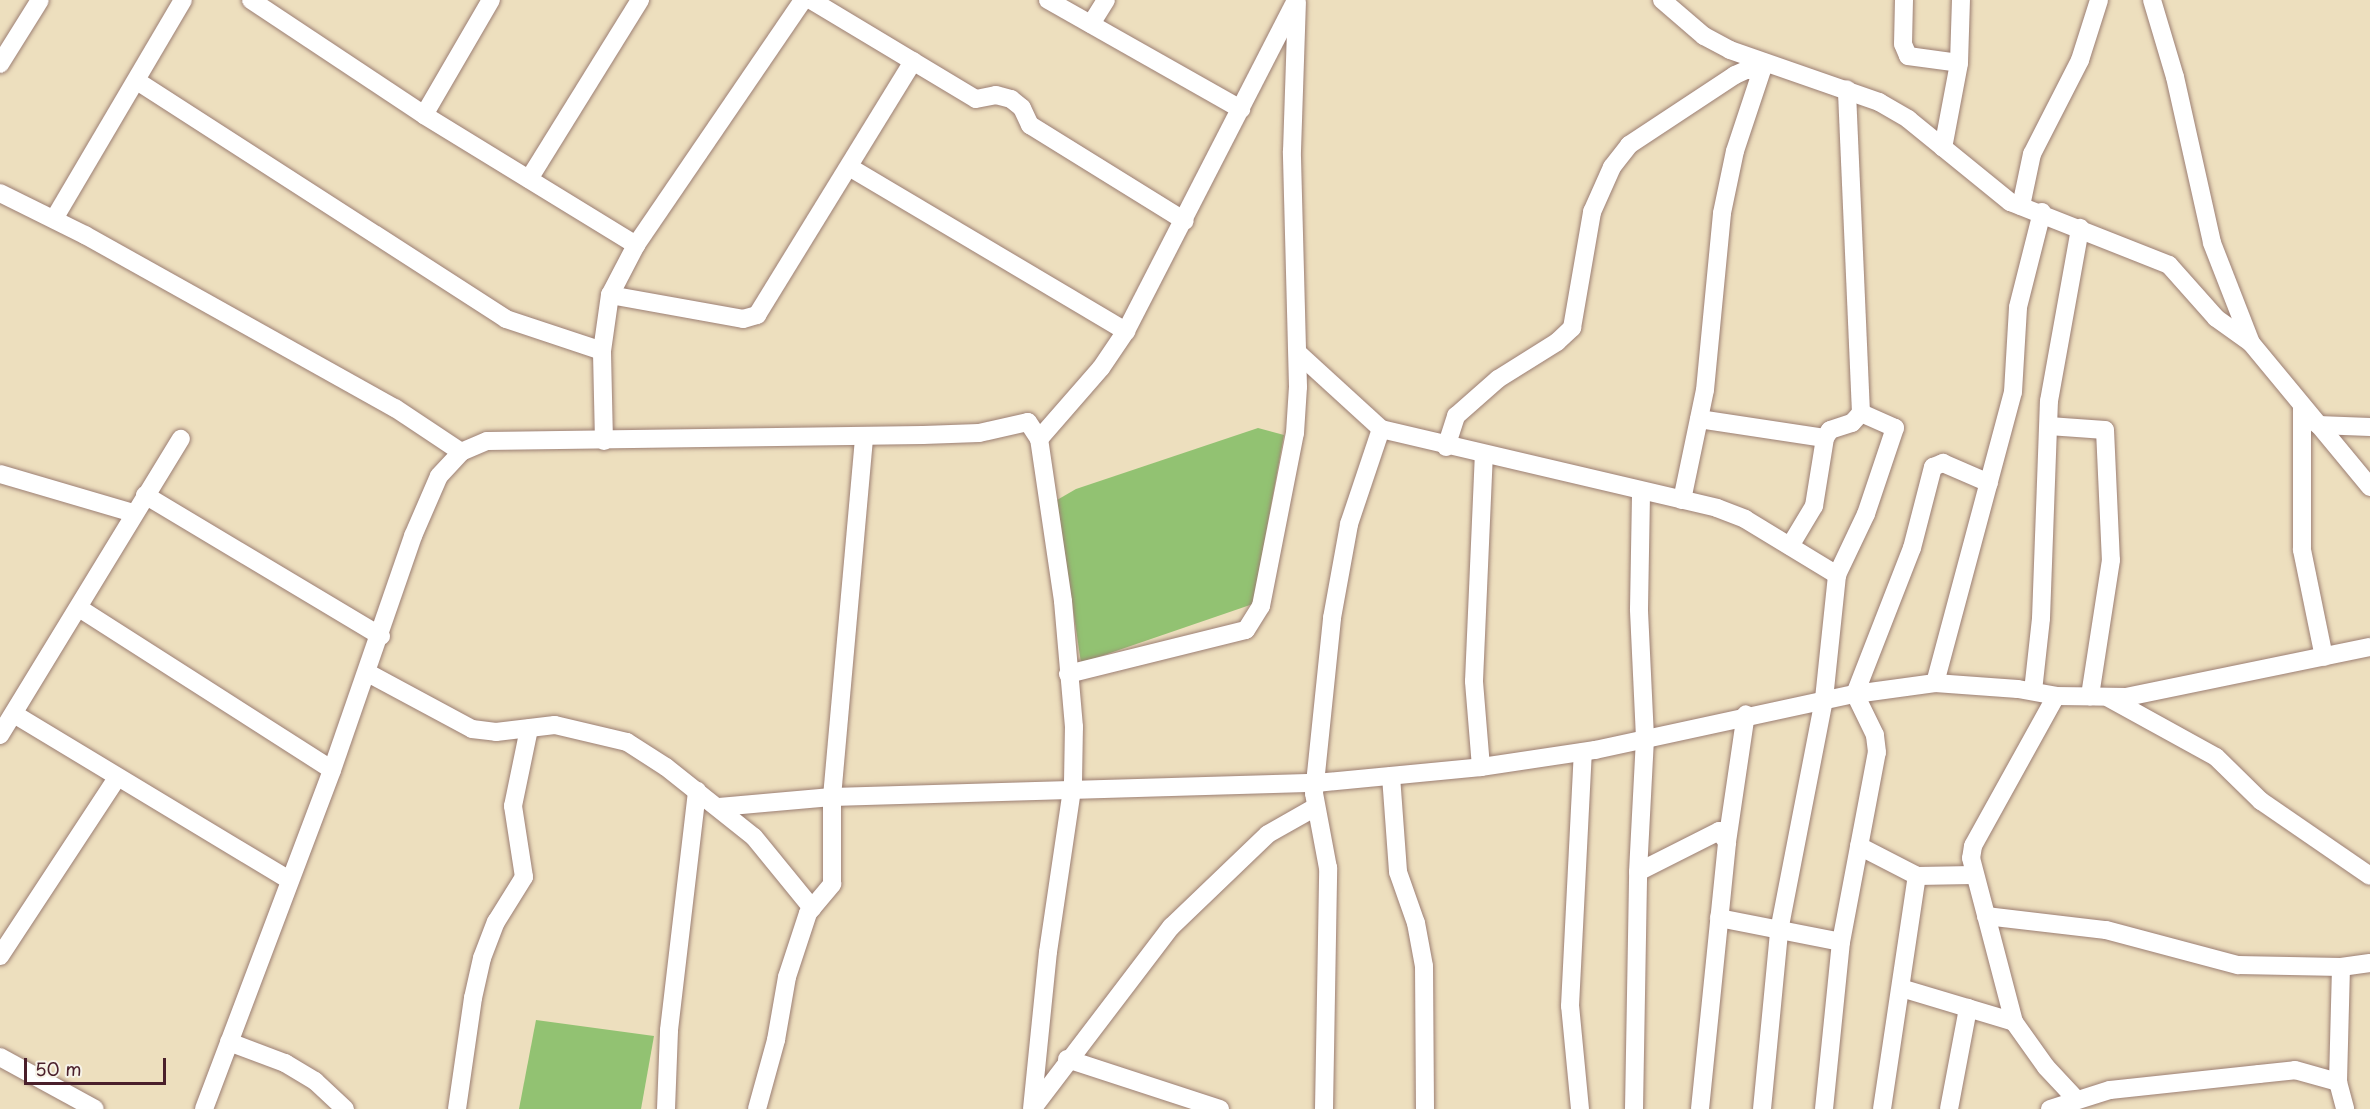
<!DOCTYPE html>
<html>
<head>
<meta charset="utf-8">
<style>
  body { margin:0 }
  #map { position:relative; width:2370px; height:1109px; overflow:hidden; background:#eddfbe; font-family:"Playpen Sans",sans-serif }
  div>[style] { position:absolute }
  .green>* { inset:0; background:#92c272 }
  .roads { filter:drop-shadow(0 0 2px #9c7f74) drop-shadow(0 0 2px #9c7f74) }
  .minor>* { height:18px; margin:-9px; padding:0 9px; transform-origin:9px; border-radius:9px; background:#fff }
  span { translate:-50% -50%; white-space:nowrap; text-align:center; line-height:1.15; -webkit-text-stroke:4.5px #f7f3e8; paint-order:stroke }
  .scale { position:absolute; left:24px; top:1058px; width:142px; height:27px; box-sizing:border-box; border:3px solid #4a1f2b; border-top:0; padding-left:8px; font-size:18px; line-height:21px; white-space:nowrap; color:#4a1f2b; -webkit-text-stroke:4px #f7f3e8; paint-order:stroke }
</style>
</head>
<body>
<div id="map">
  <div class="green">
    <div style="clip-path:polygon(1258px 428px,1284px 435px,1253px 604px,1081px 663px,1057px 500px,1076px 489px)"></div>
    <div style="clip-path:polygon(536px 1020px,654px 1036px,641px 1109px,519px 1109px)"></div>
  </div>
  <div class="roads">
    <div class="minor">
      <div style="left:251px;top:0;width:208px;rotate:33.6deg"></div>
      <div style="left:424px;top:115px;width:249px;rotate:31.5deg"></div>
      <div style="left:811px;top:0;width:192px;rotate:31deg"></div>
      <div style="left:976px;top:99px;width:20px;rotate:-11deg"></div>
      <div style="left:996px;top:95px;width:16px;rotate:15deg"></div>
      <div style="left:1011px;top:99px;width:14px;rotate:39deg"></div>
      <div style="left:1022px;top:108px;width:19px;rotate:65deg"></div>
      <div style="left:1030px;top:125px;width:182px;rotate:31.8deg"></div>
      <div style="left:1048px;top:0;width:222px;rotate:29.5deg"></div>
      <div style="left:1662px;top:0;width:55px;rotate:40.6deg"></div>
      <div style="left:1704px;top:36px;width:30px;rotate:28deg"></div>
      <div style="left:1730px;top:50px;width:158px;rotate:19.2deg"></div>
      <div style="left:1879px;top:102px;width:34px;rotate:30deg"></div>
      <div style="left:1908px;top:119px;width:132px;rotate:39.1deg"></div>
      <div style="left:2010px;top:202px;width:171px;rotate:21.6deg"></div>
      <div style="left:2169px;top:265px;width:71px;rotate:48.4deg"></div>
      <div style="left:2216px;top:318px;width:43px;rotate:35.5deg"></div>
      <div style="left:1904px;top:0;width:44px;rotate:91.3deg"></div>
      <div style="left:1903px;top:44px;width:13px;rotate:67deg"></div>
      <div style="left:1908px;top:56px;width:51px;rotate:7.8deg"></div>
      <div style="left:2152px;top:0;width:80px;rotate:73.4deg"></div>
      <div style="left:2175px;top:77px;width:170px;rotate:77.4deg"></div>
      <div style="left:2212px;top:243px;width:107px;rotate:68.7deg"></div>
      <div style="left:2251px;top:343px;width:187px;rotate:50.4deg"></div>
      <div style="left:1091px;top:24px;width:28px;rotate:-58deg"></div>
      <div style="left:0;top:64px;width:75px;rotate:-58deg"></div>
      <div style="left:137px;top:81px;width:439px;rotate:32.8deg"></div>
      <div style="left:506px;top:319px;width:101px;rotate:18.4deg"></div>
      <div style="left:424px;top:115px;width:133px;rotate:-59.8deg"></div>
      <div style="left:1943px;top:148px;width:86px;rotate:-79.3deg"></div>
      <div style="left:1959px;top:63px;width:63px;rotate:-88.2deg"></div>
      <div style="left:851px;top:168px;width:320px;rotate:30.7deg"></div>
      <div style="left:529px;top:179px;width:211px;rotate:-58.2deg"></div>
      <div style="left:0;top:193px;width:95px;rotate:26.3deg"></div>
      <div style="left:85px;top:235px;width:355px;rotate:29.2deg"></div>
      <div style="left:395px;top:408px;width:79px;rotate:33.7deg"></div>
      <div style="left:2021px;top:206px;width:53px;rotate:-78.1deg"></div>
      <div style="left:2032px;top:154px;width:106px;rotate:-62.9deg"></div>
      <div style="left:2080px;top:60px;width:63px;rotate:-72.4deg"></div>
      <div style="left:54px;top:219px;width:254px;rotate:-59.5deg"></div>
      <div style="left:610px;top:295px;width:135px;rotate:10.2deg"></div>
      <div style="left:743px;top:319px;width:15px;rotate:-16deg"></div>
      <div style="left:757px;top:315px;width:298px;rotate:-58.4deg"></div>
      <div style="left:1299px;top:354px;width:111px;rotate:42.4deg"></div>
      <div style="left:1381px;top:429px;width:345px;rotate:13.2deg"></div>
      <div style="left:1717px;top:508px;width:30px;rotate:21deg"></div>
      <div style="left:1745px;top:519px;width:108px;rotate:31.3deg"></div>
      <div style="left:2302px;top:406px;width:144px;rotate:90deg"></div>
      <div style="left:2302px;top:550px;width:109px;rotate:78.4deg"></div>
      <div style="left:1699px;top:419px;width:127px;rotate:8.6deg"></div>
      <div style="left:2318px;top:425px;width:52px;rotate:2.2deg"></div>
      <div style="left:2049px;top:426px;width:56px;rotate:4.1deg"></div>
      <div style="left:2105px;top:430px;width:130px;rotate:87.4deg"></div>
      <div style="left:2111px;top:560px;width:138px;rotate:98.8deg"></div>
      <div style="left:604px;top:441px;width:90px;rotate:-91.3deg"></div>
      <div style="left:602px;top:351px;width:57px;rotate:-81.9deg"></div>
      <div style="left:610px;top:295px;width:56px;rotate:-62.5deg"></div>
      <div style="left:636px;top:245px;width:297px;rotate:-55.7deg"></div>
      <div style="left:1446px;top:447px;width:33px;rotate:-72deg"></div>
      <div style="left:1456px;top:416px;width:56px;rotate:-41.4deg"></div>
      <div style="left:1498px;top:379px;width:70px;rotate:-32.1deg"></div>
      <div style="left:1557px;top:342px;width:21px;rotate:-43deg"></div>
      <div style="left:1572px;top:328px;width:118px;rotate:-80.2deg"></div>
      <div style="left:1592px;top:212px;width:49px;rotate:-66deg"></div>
      <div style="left:1612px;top:167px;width:28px;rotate:-52deg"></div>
      <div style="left:1629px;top:145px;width:127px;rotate:-33.4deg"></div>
      <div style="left:1735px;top:75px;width:12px;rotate:-24deg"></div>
      <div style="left:1746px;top:70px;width:16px"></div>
      <div style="left:0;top:474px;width:139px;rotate:16.3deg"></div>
      <div style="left:145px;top:495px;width:275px;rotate:30.9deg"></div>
      <div style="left:1682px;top:500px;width:112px;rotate:-78.2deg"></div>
      <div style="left:1705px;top:390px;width:178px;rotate:-84.5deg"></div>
      <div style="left:1722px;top:213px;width:63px;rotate:-78.2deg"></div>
      <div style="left:1735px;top:151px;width:92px;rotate:-71.6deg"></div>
      <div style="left:1790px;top:546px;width:47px;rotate:-59deg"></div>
      <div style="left:1814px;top:506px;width:69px;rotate:-80.8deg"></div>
      <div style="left:1825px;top:438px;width:9px;rotate:-58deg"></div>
      <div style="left:1830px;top:430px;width:23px;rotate:-18deg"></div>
      <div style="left:1852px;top:423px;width:13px;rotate:-48deg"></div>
      <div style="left:1861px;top:413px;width:324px;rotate:-92.5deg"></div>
      <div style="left:79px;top:608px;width:300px;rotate:32.6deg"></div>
      <div style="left:368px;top:673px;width:118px;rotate:28.3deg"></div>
      <div style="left:472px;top:729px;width:24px;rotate:7deg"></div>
      <div style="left:496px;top:732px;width:59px;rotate:-6.8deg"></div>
      <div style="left:555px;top:725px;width:74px;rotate:13.3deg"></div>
      <div style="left:627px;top:742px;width:46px;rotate:32.7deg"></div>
      <div style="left:666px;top:767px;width:112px;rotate:38.5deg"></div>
      <div style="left:754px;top:837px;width:92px;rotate:50.8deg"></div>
      <div style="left:1068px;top:674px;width:183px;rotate:-13.9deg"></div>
      <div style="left:1246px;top:630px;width:28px;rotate:-58deg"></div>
      <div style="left:1261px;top:606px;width:176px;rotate:-78.9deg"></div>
      <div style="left:1295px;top:433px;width:46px;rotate:-86.3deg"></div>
      <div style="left:1298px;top:387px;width:236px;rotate:-91.5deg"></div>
      <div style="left:1292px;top:151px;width:149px;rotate:-88.1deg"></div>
      <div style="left:1935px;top:683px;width:301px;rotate:-75deg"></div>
      <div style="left:2013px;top:392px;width:85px;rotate:-86.6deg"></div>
      <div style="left:2018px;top:307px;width:98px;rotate:-75.8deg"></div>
      <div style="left:2033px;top:691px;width:73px;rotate:-83.7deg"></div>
      <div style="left:2041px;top:618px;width:217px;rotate:-87.9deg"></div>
      <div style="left:2049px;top:401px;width:176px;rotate:-79.8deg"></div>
      <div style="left:2056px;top:696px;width:171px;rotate:119deg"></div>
      <div style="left:1973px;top:846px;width:12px;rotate:99deg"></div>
      <div style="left:1971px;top:858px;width:170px;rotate:75.3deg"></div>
      <div style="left:2014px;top:1022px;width:55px;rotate:54.6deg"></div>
      <div style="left:2046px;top:1067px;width:44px;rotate:46.8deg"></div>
      <div style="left:2109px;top:698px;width:122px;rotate:28.9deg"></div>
      <div style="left:2216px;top:757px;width:63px;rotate:44.4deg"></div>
      <div style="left:2261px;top:801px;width:132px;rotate:34.5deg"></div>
      <div style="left:14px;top:714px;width:321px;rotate:31.1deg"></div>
      <div style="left:0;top:735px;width:347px;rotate:-58.6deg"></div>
      <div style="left:1481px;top:767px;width:86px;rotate:-94.7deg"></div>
      <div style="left:1474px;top:681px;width:225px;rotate:-87.5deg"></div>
      <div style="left:1391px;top:776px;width:96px;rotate:85.8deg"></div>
      <div style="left:1398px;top:872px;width:54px;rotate:70.6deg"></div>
      <div style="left:1416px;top:923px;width:44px;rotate:79.5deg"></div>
      <div style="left:1424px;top:966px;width:143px;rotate:89.6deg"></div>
      <div style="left:719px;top:807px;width:113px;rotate:-5.1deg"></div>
      <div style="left:832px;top:797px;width:484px;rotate:-1.7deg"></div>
      <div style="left:1316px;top:783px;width:166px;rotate:-5.5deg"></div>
      <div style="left:1481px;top:767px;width:115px;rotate:-8.5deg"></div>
      <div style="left:1595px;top:750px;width:266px;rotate:-12.2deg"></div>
      <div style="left:1855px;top:694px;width:81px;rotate:-7.8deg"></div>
      <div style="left:1935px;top:683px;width:83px;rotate:4.1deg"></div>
      <div style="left:2018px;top:689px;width:39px;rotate:10deg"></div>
      <div style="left:2056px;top:696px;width:70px;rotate:0.8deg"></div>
      <div style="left:2126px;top:697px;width:249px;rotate:-11.6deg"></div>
      <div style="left:1859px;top:846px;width:65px;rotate:27.3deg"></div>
      <div style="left:1917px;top:876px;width:56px;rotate:-1deg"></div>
      <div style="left:1638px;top:872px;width:91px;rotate:-26.8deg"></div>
      <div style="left:1719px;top:831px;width:14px;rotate:54deg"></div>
      <div style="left:1986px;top:916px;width:121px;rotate:6.7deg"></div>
      <div style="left:2106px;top:930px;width:137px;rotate:14.9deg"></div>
      <div style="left:2238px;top:965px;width:103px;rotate:1.1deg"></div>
      <div style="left:2341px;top:967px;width:29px;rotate:-8deg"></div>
      <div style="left:1719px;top:918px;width:124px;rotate:11.1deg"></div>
      <div style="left:0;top:956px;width:213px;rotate:-56.7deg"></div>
      <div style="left:2341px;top:967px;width:115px;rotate:91.5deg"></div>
      <div style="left:2338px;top:1082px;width:28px;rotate:75deg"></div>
      <div style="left:1901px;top:988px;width:118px;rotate:16.7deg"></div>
      <div style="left:229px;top:1042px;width:60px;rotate:20.6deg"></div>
      <div style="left:285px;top:1063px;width:35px;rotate:31deg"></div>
      <div style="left:315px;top:1081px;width:41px;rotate:43deg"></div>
      <div style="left:0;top:1057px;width:108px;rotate:28.7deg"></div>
      <div style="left:1067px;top:1059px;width:161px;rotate:18.1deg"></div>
      <div style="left:1033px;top:1108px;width:228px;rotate:-52.7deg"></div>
      <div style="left:1171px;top:927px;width:134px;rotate:-43.8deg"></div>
      <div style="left:1268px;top:834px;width:53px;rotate:-29.5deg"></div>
      <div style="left:204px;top:1109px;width:362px;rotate:-69.3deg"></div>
      <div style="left:332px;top:770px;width:248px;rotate:-70.9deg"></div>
      <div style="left:413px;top:536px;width:65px;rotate:-66.6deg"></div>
      <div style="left:439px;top:476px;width:33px;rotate:-47deg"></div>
      <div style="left:461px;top:452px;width:28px;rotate:-23deg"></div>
      <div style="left:487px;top:441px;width:436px;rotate:-0.8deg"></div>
      <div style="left:923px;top:435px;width:56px;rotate:-2deg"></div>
      <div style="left:979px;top:433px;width:50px;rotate:-12.7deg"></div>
      <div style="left:1028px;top:422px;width:20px;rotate:57deg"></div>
      <div style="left:1039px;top:439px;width:94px;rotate:-48.9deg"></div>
      <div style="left:1101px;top:368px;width:45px;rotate:-56deg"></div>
      <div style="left:1126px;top:331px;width:372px;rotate:-62.8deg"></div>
      <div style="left:457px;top:1109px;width:112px;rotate:-81.8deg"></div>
      <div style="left:473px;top:998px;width:41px;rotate:-77.3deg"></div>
      <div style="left:482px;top:958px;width:39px;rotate:-69deg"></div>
      <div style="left:496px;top:922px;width:53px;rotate:-58.1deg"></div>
      <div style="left:524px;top:877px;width:72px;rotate:-98.8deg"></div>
      <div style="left:513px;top:806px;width:79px;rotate:-78.3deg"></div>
      <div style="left:666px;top:1109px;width:79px;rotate:-87.8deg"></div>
      <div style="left:669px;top:1030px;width:241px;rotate:-83.3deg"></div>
      <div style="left:757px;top:1109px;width:72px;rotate:-74.6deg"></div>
      <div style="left:776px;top:1040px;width:64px;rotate:-80.1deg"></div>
      <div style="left:787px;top:977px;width:67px;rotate:-71.8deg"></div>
      <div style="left:808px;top:913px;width:38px;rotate:-50deg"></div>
      <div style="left:832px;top:884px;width:87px;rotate:-90deg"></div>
      <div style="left:832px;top:797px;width:361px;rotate:-84.9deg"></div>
      <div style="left:1032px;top:1109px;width:158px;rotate:-84.2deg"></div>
      <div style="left:1048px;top:952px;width:172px;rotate:-81.6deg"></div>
      <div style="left:1073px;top:782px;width:55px;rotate:-89deg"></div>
      <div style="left:1074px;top:727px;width:126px;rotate:-95deg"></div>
      <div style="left:1063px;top:601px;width:164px;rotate:-98.4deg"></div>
      <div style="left:1324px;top:1109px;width:241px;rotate:-89deg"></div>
      <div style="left:1328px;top:868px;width:76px;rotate:-100.6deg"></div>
      <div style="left:1314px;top:793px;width:176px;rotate:-84.1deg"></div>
      <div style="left:1332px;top:618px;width:96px;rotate:-79.7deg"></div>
      <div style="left:1349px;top:524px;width:100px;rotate:-71.4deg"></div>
      <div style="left:1580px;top:1109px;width:103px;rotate:-95.5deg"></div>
      <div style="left:1570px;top:1006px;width:254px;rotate:-87.1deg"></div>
      <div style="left:1634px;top:1109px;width:237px;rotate:-89deg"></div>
      <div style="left:1638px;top:872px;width:134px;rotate:-87deg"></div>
      <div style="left:1645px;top:738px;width:129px;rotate:-92.7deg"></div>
      <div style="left:1639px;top:609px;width:118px;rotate:-89deg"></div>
      <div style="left:1700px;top:1109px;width:268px;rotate:-84.2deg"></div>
      <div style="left:1727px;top:842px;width:129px;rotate:-81.6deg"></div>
      <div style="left:1762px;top:1109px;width:179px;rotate:-84.5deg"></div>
      <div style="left:1779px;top:931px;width:236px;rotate:-79deg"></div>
      <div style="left:1824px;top:699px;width:125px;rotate:-84deg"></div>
      <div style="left:1837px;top:575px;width:68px;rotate:-64.6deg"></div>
      <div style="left:1866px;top:514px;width:91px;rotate:-71.4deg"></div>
      <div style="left:1895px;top:428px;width:37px;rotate:-156deg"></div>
      <div style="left:1824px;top:1109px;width:168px;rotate:-84.2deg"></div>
      <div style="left:1841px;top:942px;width:193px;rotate:-79.3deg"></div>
      <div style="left:1877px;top:752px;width:17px;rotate:-97deg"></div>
      <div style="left:1875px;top:735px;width:46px;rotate:-116deg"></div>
      <div style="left:1855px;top:694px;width:157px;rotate:-68.7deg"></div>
      <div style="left:1912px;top:548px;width:84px;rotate:-75.5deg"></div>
      <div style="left:1933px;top:467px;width:11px;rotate:-22deg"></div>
      <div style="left:1943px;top:463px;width:50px;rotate:23.5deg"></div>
      <div style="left:1882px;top:1109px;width:236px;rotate:-81.5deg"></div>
      <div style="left:1949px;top:1109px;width:103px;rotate:-79.3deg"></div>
      <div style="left:2050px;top:1109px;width:63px;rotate:-17.6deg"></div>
      <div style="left:2110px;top:1090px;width:150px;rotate:-6.1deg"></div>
      <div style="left:2259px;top:1074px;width:36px;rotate:-6deg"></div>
      <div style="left:2295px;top:1070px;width:45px;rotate:15.6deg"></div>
    </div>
  </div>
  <div class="scale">50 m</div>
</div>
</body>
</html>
